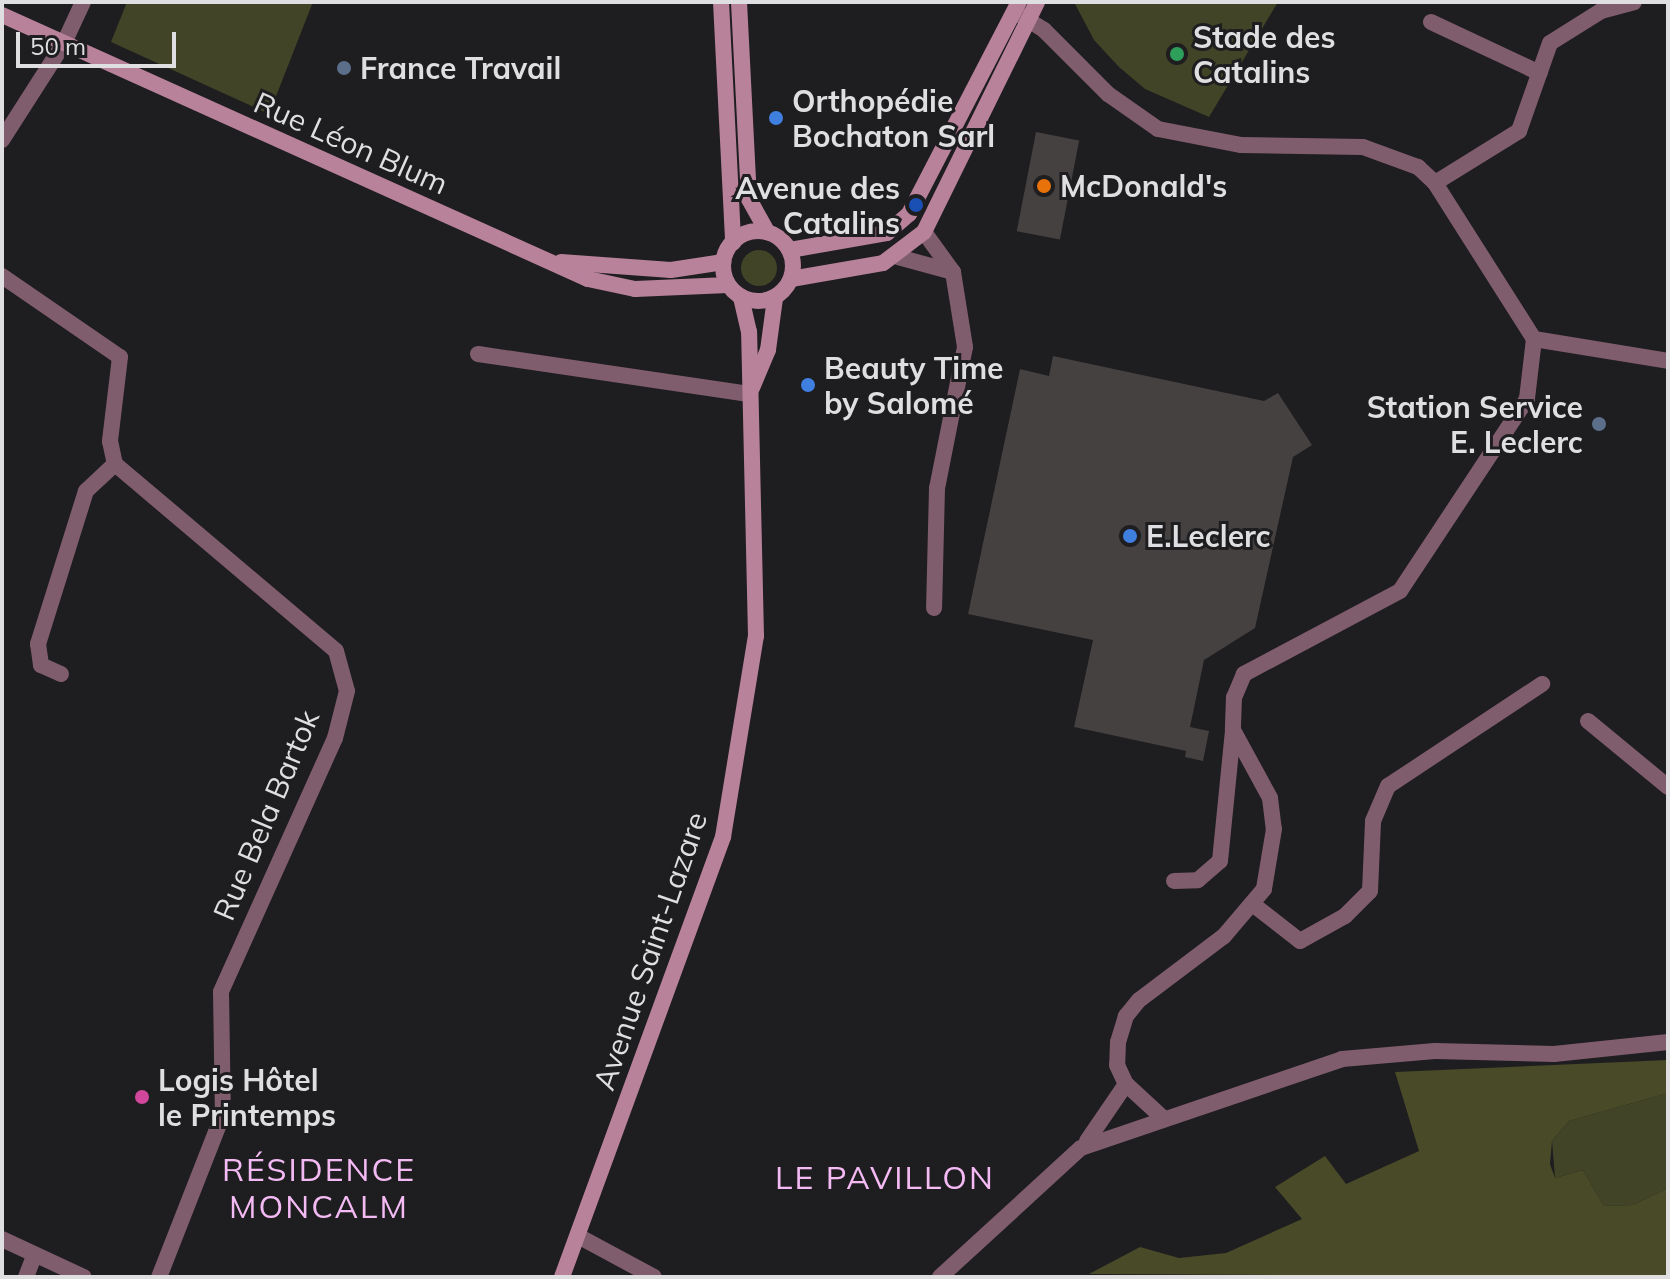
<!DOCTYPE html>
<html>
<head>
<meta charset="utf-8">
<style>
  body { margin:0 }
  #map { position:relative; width:1670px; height:1279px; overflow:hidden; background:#1e1d1f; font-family:Mulish,sans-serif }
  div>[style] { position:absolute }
  .green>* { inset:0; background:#424427 }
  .round { border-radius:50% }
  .forest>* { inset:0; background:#484a28 }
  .building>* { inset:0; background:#444140; transform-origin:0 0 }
  .street>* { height:16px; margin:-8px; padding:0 8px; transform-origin:8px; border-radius:8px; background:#805d6d }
  .secondary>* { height:16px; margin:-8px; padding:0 8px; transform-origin:8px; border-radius:8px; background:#b9829b }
  .secondary>.ring { margin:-8px; padding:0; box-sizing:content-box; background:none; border:16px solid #b9829b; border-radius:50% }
  .dots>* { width:22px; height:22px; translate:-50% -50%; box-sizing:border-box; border:4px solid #1e1d1f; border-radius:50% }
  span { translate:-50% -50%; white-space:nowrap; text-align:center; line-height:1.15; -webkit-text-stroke:6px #1e1d1f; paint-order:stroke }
  .poi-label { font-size:30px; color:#dfdee0; font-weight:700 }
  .left { translate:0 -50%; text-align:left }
  .right { translate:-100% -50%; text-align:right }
  .street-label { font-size:30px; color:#dfdee0 }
  .neighbourhood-label { font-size:32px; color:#f4baf4; letter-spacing:2px }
  .frame { position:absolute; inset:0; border:4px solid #dfdee0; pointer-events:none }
  .scale { position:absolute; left:16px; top:32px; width:160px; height:36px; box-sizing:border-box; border:4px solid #dfdee0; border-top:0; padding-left:10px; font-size:24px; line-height:28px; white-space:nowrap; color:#dfdee0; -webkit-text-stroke:6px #1e1d1f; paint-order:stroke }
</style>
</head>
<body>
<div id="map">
  <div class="green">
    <div style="clip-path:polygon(127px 2px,313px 2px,269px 114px,111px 42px)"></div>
    <div style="clip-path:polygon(1074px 2px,1278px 2px,1209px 117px,1145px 89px,1119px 67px,1094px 40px)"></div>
    <div class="round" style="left:741px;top:250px;width:36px;height:36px"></div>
    <div style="clip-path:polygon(1668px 1093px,1668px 1188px,1633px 1205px,1604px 1206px,1583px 1170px,1555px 1178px,1552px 1141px,1569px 1121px)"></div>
  </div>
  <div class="forest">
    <div style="clip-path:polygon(1668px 1060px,1668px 1093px,1569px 1121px,1552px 1141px,1550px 1164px,1555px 1178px,1583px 1170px,1604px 1206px,1633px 1205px,1668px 1188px,1668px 1277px,1089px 1274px,1140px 1247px,1179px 1258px,1226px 1253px,1302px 1219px,1275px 1187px,1325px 1156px,1346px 1184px,1419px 1151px,1395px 1072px)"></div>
  </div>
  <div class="building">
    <div style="left:1036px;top:132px;width:44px;height:101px;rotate:11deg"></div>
    <div style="clip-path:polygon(1053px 356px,1264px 401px,1278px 393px,1312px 445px,1293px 457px,1255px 628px,1204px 660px,1190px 727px,1209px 731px,1203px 761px,1185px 757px,1186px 751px,1074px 727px,1093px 640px,968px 614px,1020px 369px,1049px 376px)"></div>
  </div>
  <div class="street">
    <div style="left:1017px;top:13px;width:32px;rotate:32deg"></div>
    <div style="left:1044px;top:30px;width:91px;rotate:45deg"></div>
    <div style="left:1108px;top:94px;width:61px;rotate:35deg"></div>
    <div style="left:1158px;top:129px;width:85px;rotate:10.9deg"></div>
    <div style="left:1241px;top:145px;width:122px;rotate:0.9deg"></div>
    <div style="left:1363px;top:147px;width:59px;rotate:20deg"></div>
    <div style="left:1418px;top:167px;width:23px;rotate:43deg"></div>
    <div style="left:1435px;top:183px;width:185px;rotate:57.6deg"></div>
    <div style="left:1534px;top:339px;width:60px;rotate:96.7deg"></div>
    <div style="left:1527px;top:399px;width:230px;rotate:123.5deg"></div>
    <div style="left:1400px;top:591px;width:177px;rotate:152deg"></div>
    <div style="left:1244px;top:674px;width:25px;rotate:113deg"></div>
    <div style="left:1234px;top:697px;width:33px;rotate:92deg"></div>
    <div style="left:1233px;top:730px;width:77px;rotate:61.4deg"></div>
    <div style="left:1270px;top:798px;width:31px;rotate:83deg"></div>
    <div style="left:1274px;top:829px;width:61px;rotate:99.5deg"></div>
    <div style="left:1264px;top:889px;width:62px;rotate:130.4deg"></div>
    <div style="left:1224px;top:936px;width:106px;rotate:143deg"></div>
    <div style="left:1139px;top:1000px;width:21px;rotate:129deg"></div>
    <div style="left:1126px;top:1016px;width:27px;rotate:107deg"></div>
    <div style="left:1118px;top:1042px;width:23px;rotate:92deg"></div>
    <div style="left:1117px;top:1065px;width:21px;rotate:65deg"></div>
    <div style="left:1126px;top:1084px;width:50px;rotate:42.6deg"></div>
    <div style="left:1431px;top:22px;width:120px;rotate:25.1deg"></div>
    <div style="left:2px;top:140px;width:115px;rotate:-57.4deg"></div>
    <div style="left:64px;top:43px;width:45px;rotate:-65.1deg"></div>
    <div style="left:1435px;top:183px;width:99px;rotate:-31.8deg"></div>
    <div style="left:1519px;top:131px;width:93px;rotate:-70.6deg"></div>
    <div style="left:1550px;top:43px;width:60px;rotate:-32.1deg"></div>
    <div style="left:1601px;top:11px;width:34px;rotate:-15deg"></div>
    <div style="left:924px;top:232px;width:49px;rotate:54.1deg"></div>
    <div style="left:953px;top:272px;width:76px;rotate:80.9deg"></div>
    <div style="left:965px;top:347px;width:144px;rotate:101.2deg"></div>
    <div style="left:937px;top:488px;width:120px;rotate:91.4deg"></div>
    <div style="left:898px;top:257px;width:57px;rotate:15.3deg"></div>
    <div style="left:2px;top:276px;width:143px;rotate:34.5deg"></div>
    <div style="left:120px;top:357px;width:85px;rotate:96.8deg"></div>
    <div style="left:110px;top:441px;width:24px;rotate:78deg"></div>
    <div style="left:115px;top:464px;width:289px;rotate:40.2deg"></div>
    <div style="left:336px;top:651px;width:41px;rotate:74.6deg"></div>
    <div style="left:347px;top:691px;width:49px;rotate:104.3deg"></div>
    <div style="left:335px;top:738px;width:278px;rotate:114.2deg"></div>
    <div style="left:221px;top:992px;width:122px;rotate:89.1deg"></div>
    <div style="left:223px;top:1114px;width:175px;rotate:111.4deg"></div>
    <div style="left:1534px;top:339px;width:136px;rotate:9.3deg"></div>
    <div style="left:478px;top:354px;width:274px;rotate:8.4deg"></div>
    <div style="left:61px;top:674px;width:22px;rotate:-156deg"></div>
    <div style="left:41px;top:665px;width:21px;rotate:-98deg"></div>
    <div style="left:38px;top:644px;width:160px;rotate:-72.6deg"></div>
    <div style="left:86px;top:491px;width:40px;rotate:-43deg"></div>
    <div style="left:1588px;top:721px;width:104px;rotate:39.5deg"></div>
    <div style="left:1174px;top:881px;width:24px;rotate:-2deg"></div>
    <div style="left:1198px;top:880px;width:29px;rotate:-41deg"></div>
    <div style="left:1220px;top:861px;width:132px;rotate:-84.3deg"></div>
    <div style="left:1255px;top:906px;width:57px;rotate:37.9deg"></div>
    <div style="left:1300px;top:941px;width:51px;rotate:-29.1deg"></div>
    <div style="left:1345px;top:916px;width:35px;rotate:-45deg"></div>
    <div style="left:1370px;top:891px;width:70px;rotate:-87.5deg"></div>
    <div style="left:1373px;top:821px;width:38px;rotate:-67deg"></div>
    <div style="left:1388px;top:786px;width:185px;rotate:-33.5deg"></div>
    <div style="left:1087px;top:1141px;width:69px;rotate:-55.6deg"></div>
    <div style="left:578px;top:1236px;width:86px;rotate:28.3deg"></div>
    <div style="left:2px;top:1239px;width:90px;rotate:24.9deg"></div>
    <div style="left:26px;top:1277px;width:22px;rotate:-69deg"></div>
    <div style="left:940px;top:1277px;width:191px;rotate:-42.5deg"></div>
    <div style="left:1081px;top:1148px;width:276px;rotate:-18.8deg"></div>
    <div style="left:1342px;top:1059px;width:93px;rotate:-4.9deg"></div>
    <div style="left:1435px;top:1051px;width:119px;rotate:1.4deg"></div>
    <div style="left:1554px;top:1054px;width:115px;rotate:-6deg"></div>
  </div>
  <div class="secondary">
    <div style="left:721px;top:2px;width:241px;rotate:87.1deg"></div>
    <div style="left:739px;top:2px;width:197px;rotate:87.1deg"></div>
    <div style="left:749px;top:199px;width:38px;rotate:61deg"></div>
    <div style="left:2px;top:15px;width:643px;rotate:24.25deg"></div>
    <div style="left:588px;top:279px;width:48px;rotate:12deg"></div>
    <div style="left:635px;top:289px;width:93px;rotate:-2.5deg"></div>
    <div class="ring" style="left:723px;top:231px;width:54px;height:54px"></div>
    <div style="left:790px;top:250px;width:98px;rotate:-9.9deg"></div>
    <div style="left:887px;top:233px;width:29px;rotate:-41deg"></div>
    <div style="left:909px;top:214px;width:239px;rotate:-62.6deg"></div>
    <div style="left:561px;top:262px;width:110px;rotate:4.2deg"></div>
    <div style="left:671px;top:270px;width:53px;rotate:-8.7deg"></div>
    <div style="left:791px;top:279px;width:93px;rotate:-9.9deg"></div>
    <div style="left:883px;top:263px;width:51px;rotate:-37.1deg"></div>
    <div style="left:924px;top:232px;width:256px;rotate:-63.8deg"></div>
    <div style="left:752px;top:388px;width:41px;rotate:-67.2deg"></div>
    <div style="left:768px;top:350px;width:52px;rotate:-82.3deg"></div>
    <div style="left:562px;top:1277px;width:469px;rotate:-69.9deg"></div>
    <div style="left:723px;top:837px;width:204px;rotate:-80.7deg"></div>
    <div style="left:756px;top:636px;width:304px;rotate:-91.3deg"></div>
    <div style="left:749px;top:332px;width:36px;rotate:-103deg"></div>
  </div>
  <div class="dots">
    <div style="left:1177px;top:54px;background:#2e9e5b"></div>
    <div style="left:344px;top:68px;background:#5c6f8a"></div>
    <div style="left:776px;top:118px;background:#3f7fe0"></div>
    <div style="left:1044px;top:186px;background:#e8710a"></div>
    <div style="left:916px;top:205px;background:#1a4fb4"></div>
    <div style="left:808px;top:385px;background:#3f7fe0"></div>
    <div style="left:1599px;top:424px;background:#5c6f8a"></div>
    <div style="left:1130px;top:536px;background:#3f7fe0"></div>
    <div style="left:142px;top:1097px;background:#d1479c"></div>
  </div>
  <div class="poi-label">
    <span class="left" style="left:1193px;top:54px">Stade des<br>Catalins</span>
    <span class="left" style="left:360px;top:68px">France Travail</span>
    <span class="left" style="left:792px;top:118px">Orthopédie<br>Bochaton Sarl</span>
    <span class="left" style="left:1060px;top:186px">McDonald's</span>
    <span class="right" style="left:900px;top:205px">Avenue des<br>Catalins</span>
    <span class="left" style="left:824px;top:385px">Beauty Time<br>by Salomé</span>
    <span class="right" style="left:1583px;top:424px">Station Service<br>E. Leclerc</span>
    <span class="left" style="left:1146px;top:536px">E.Leclerc</span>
    <span class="left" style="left:158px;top:1097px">Logis Hôtel<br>le Printemps</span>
  </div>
  <div class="street-label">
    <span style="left:351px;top:143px;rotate:24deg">Rue Léon Blum</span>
    <span style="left:266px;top:815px;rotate:-67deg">Rue Bela Bartok</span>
    <span style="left:650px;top:951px;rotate:-71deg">Avenue Saint-Lazare</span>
  </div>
  <div class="neighbourhood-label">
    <span style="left:319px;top:1188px">RÉSIDENCE<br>MONCALM</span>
    <span style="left:885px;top:1177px">LE PAVILLON</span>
  </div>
  <div class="frame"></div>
  <div class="scale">50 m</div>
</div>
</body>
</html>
